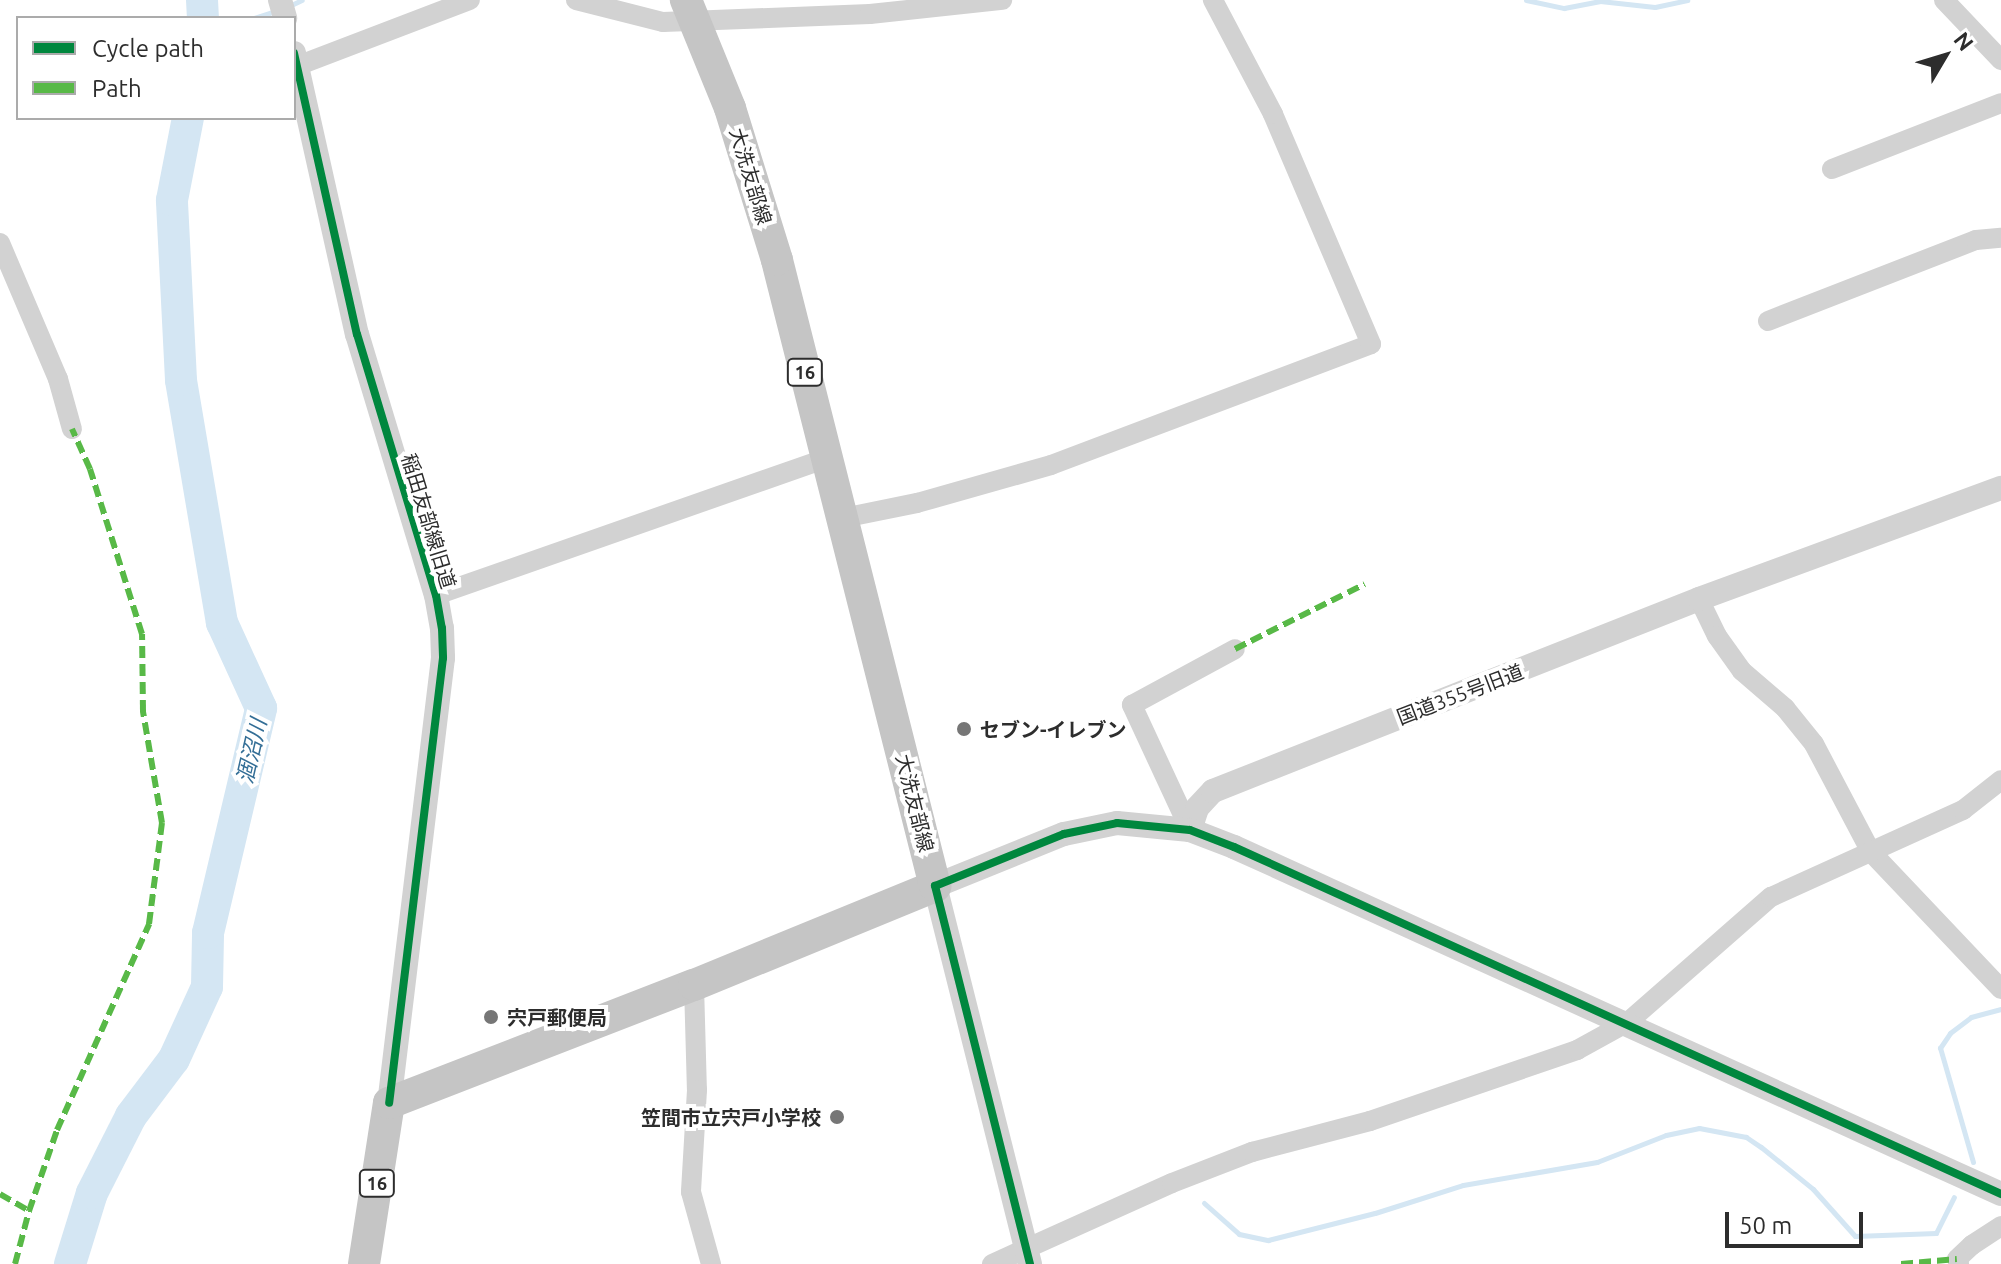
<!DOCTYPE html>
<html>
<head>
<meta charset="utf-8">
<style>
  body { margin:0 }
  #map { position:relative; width:2001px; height:1264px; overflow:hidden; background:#fff; font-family:Ubuntu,"Noto Sans JP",sans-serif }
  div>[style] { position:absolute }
  .stream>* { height:5px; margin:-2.5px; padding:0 2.5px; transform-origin:2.5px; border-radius:2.5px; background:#d4e6f3 }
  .river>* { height:32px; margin:-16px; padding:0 16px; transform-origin:16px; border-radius:16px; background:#d4e6f3 }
  .minor>* { height:20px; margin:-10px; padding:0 10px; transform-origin:10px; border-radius:10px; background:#d2d2d2 }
  .tertiary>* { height:24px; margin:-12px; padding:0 12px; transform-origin:12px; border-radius:12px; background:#d2d2d2 }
  .primary>* { height:32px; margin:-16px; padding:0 16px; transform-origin:16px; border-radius:16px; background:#c5c5c5 }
  .quiet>* { height:6px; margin-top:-3px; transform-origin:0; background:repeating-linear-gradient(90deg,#58b947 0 12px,transparent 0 18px) }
  .cycleway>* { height:8px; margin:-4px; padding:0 4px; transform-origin:4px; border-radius:4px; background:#00873e }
  .dots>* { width:22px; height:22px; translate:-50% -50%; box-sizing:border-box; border:4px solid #fff; border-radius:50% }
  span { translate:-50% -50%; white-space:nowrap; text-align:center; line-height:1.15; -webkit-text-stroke:8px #fff; paint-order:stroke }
  .shield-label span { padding:2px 6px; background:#fff; border:2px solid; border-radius:6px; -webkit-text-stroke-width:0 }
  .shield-label { font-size:18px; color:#2d2d2d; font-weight:700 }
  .street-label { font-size:20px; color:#2d2d2d }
  .poi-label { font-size:20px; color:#2d2d2d; font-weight:700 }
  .left { translate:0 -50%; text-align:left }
  .right { translate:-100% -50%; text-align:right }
  .water-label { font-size:22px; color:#336e96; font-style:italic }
  .legend { position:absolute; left:16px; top:16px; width:280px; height:104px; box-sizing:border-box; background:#fff; border:2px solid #ababab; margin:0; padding:10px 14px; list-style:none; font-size:24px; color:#2d2d2d }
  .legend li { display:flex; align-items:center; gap:16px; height:40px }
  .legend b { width:40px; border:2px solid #ababab }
  .north { position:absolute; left:1905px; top:16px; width:80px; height:80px; -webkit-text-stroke:6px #fff; paint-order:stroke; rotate:52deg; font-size:22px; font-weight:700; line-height:32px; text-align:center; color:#2d2d2d }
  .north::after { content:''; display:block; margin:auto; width:28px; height:36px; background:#2d2d2d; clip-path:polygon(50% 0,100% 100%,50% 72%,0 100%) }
  .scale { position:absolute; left:1725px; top:1212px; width:138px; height:36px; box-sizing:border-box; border:4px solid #2d2d2d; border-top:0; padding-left:10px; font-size:24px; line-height:28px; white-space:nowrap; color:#2d2d2d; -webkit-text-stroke:6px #fff; paint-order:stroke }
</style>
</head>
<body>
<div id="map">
  <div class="stream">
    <div style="left:1526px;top:0;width:39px;rotate:12deg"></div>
    <div style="left:1564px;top:8px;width:37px;rotate:-11deg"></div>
    <div style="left:1600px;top:1px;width:55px;rotate:6.2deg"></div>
    <div style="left:1655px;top:7px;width:33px;rotate:-12deg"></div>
    <div style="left:289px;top:6px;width:14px;rotate:-25deg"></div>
    <div style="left:254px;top:18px;width:23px;rotate:-18deg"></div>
    <div style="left:1973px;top:1162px;width:119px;rotate:-106.1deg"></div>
    <div style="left:1940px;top:1048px;width:18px;rotate:-56deg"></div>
    <div style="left:1950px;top:1033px;width:26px;rotate:-37deg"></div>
    <div style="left:1971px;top:1017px;width:31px;rotate:-15deg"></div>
    <div style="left:1204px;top:1203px;width:47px;rotate:41.5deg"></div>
    <div style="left:1239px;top:1234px;width:30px;rotate:12deg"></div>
    <div style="left:1268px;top:1240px;width:110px;rotate:-14.2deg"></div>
    <div style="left:1375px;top:1213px;width:92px;rotate:-17.7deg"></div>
    <div style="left:1463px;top:1185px;width:136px;rotate:-9.7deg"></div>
    <div style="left:1597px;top:1162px;width:74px;rotate:-21.4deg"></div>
    <div style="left:1666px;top:1135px;width:34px;rotate:-12deg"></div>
    <div style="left:1699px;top:1128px;width:48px;rotate:10.8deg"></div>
    <div style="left:1746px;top:1137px;width:18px;rotate:34deg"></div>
    <div style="left:1761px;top:1147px;width:67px;rotate:38.9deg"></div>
    <div style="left:1813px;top:1189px;width:63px;rotate:48.2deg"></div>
    <div style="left:1855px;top:1236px;width:81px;rotate:-2.1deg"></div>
    <div style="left:1936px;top:1233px;width:40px;rotate:-63.4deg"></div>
  </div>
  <div class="river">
    <div style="left:202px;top:0;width:18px;rotate:87deg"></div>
    <div style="left:70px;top:1264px;width:74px;rotate:-72.8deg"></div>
    <div style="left:92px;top:1193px;width:86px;rotate:-63.1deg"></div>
    <div style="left:131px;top:1116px;width:71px;rotate:-53deg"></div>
    <div style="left:174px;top:1059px;width:79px;rotate:-65.4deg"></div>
    <div style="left:207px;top:987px;width:54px;rotate:-88.9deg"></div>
    <div style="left:208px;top:933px;width:231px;rotate:-76.7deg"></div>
    <div style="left:261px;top:708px;width:94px;rotate:-114.6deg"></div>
    <div style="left:222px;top:623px;width:246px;rotate:-99.6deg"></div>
    <div style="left:181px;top:380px;width:180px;rotate:-92.9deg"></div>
    <div style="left:172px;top:200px;width:84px;rotate:-79deg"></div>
  </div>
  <div class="minor">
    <div style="left:576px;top:0;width:90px;rotate:14.2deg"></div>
    <div style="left:663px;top:22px;width:207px;rotate:-2.2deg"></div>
    <div style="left:870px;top:14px;width:133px;rotate:-6.1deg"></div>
    <div style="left:1944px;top:0;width:83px;rotate:46.5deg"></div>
    <div style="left:297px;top:66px;width:185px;rotate:-20.9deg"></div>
    <div style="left:1832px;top:169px;width:181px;rotate:-21.3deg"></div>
    <div style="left:0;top:243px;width:148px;rotate:66.9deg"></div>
    <div style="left:58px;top:379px;width:52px;rotate:74.4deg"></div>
    <div style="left:1768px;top:321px;width:223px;rotate:-21.3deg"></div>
    <div style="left:1976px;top:240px;width:25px;rotate:-5deg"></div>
    <div style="left:843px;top:518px;width:76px;rotate:-11.5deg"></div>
    <div style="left:917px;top:503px;width:139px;rotate:-15.8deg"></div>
    <div style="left:1051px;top:465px;width:342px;rotate:-20.7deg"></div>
    <div style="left:1371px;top:344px;width:250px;rotate:-113.1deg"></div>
    <div style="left:1273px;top:114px;width:129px;rotate:-117.8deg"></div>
    <div style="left:436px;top:595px;width:415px;rotate:-19.3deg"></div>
    <div style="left:1699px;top:599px;width:41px;rotate:64.1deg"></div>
    <div style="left:1717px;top:636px;width:43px;rotate:54.5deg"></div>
    <div style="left:1742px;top:671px;width:57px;rotate:40.7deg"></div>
    <div style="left:1785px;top:708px;width:46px;rotate:51.1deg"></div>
    <div style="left:1814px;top:744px;width:122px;rotate:62.2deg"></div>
    <div style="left:1871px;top:852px;width:189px;rotate:46.5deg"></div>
    <div style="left:1190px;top:830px;width:138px;rotate:-114.9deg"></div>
    <div style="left:1132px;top:705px;width:117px;rotate:-28.5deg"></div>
    <div style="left:694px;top:985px;width:105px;rotate:88.4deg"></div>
    <div style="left:697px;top:1090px;width:102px;rotate:93.4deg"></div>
    <div style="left:691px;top:1192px;width:75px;rotate:74.5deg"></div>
    <div style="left:992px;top:1264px;width:197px;rotate:-24.2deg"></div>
    <div style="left:1172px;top:1183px;width:86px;rotate:-21.2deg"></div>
    <div style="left:1252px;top:1152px;width:122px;rotate:-14.7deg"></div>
    <div style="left:1370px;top:1121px;width:219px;rotate:-18.9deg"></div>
    <div style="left:1577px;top:1050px;width:58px;rotate:-28.8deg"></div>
    <div style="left:1628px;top:1022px;width:190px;rotate:-41.2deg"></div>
    <div style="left:1771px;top:897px;width:211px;rotate:-24.4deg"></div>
    <div style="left:1963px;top:810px;width:48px;rotate:-38.3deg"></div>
    <div style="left:1959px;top:1264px;width:5px;rotate:-112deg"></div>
    <div style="left:1957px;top:1259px;width:21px;rotate:-43deg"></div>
    <div style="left:1972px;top:1245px;width:35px;rotate:-33deg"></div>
  </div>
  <div class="tertiary">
    <div style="left:280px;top:0;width:19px;rotate:74deg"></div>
    <div style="left:294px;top:53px;width:288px;rotate:77.4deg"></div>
    <div style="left:357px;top:334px;width:273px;rotate:73.2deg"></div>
    <div style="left:436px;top:595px;width:34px;rotate:80deg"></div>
    <div style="left:442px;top:628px;width:30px;rotate:88deg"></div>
    <div style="left:443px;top:658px;width:448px;rotate:96.9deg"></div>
    <div style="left:1190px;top:830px;width:23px;rotate:-72deg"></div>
    <div style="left:1197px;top:808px;width:23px;rotate:-47deg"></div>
    <div style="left:1213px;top:791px;width:523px;rotate:-21.56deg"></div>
    <div style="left:1699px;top:599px;width:322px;rotate:-20.2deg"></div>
    <div style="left:1030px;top:1264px;width:390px;rotate:-104.1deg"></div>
    <div style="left:935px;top:886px;width:139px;rotate:-22deg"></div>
    <div style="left:1064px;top:834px;width:54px;rotate:-11.7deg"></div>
    <div style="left:1117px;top:823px;width:73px;rotate:5.5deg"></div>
    <div style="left:1190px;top:830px;width:47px;rotate:21.1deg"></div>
    <div style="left:1234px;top:847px;width:842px;rotate:24.34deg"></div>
  </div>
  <div class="primary">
    <div style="left:364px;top:1264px;width:163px;rotate:-81.2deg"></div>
    <div style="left:389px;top:1103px;width:327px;rotate:-21.2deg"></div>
    <div style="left:694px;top:985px;width:261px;rotate:-22.3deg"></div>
    <div style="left:935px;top:886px;width:646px;rotate:-104.17deg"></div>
    <div style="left:777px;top:260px;width:159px;rotate:-107.2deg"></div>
    <div style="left:730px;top:108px;width:117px;rotate:-112.2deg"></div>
  </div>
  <div class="quiet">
    <div style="left:1235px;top:649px;width:145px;rotate:-26.6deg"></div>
    <div style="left:0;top:1194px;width:34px;rotate:30deg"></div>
    <div style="left:15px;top:1264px;width:55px;rotate:-75.2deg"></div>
    <div style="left:29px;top:1211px;width:86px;rotate:-70.9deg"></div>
    <div style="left:57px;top:1130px;width:226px;rotate:-65.9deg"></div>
    <div style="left:149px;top:924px;width:102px;rotate:-82.7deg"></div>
    <div style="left:162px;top:823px;width:113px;rotate:-99.7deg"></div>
    <div style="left:143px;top:712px;width:78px;rotate:-90.7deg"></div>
    <div style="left:142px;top:634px;width:173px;rotate:-107.5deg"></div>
    <div style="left:90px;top:469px;width:44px;rotate:-114.2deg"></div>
    <div style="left:1901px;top:1264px;width:56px;rotate:-5.1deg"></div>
  </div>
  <div class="cycleway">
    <div style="left:294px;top:53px;width:288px;rotate:77.4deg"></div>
    <div style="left:357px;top:334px;width:273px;rotate:73.2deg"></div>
    <div style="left:436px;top:595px;width:34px;rotate:80deg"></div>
    <div style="left:442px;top:628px;width:30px;rotate:88deg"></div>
    <div style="left:443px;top:658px;width:448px;rotate:96.9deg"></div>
    <div style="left:1030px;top:1264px;width:390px;rotate:-104.1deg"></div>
    <div style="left:935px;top:886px;width:139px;rotate:-22deg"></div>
    <div style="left:1064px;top:834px;width:54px;rotate:-11.7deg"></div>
    <div style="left:1117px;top:823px;width:73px;rotate:5.5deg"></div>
    <div style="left:1190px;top:830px;width:47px;rotate:21.1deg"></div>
    <div style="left:1234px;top:847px;width:842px;rotate:24.34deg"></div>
  </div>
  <div class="dots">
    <div style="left:964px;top:729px;background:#767676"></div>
    <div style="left:491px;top:1017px;background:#767676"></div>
    <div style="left:837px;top:1117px;background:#767676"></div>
  </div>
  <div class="shield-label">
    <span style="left:805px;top:372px">16</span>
    <span style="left:377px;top:1183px">16</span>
  </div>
  <div class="street-label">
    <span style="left:751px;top:176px;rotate:73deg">大洗友部線</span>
    <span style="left:429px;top:521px;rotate:73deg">稲田友部線旧道</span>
    <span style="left:1460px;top:694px;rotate:-21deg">国道355号旧道</span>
    <span style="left:915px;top:803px;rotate:76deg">大洗友部線</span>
  </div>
  <div class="poi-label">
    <span class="left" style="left:980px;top:729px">セブン-イレブン</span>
    <span class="left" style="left:507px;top:1017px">宍戸郵便局</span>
    <span class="right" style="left:821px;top:1117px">笠間市立宍戸小学校</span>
  </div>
  <div class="water-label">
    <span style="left:251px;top:751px;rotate:-77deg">涸沼川</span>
  </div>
  <ul class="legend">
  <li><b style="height:10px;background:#00873e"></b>Cycle path</li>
  <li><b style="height:10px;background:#58b947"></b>Path</li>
  </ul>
  <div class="north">N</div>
  <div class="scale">50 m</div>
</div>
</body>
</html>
